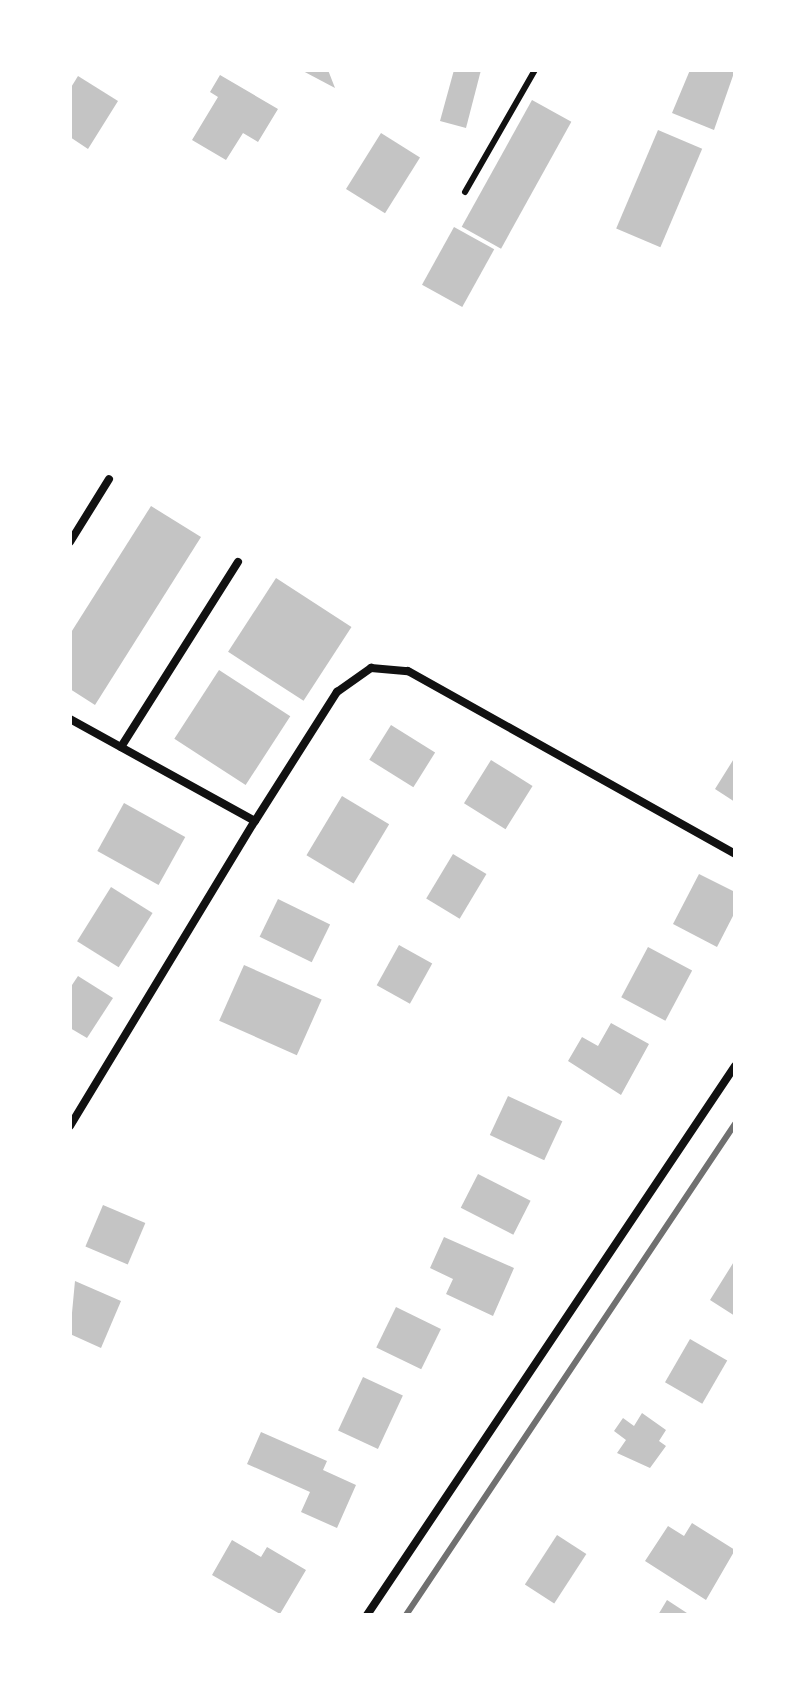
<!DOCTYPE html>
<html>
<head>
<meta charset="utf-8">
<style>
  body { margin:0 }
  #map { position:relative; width:805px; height:1685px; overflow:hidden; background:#fff; font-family:"Zilla Slab",serif }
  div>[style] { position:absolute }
  .building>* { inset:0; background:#c4c4c4; transform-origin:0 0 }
  .service>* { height:6px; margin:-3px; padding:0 3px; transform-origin:3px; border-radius:3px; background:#111 }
  .minor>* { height:8px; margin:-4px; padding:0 4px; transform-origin:4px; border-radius:4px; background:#111 }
  .rail>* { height:6px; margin:-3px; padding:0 3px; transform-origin:3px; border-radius:3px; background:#707070 }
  span { translate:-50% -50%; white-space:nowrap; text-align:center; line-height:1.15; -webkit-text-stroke:7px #fff; paint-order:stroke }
  .frame { position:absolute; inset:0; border:72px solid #fff; pointer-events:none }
</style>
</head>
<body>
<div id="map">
  <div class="building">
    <div style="clip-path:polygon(301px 70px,328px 70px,335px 88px)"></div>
    <div style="clip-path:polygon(454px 70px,481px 70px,466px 128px,440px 121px)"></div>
    <div style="clip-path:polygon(690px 70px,735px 70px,714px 130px,672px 113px)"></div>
    <div style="clip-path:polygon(220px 75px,278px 109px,258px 142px,243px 133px,226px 160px,192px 140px,218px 97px,210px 92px)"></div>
    <div style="clip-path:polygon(78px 76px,118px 101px,88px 149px,70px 137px,70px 89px)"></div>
    <div style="left:532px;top:100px;width:45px;height:145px;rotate:29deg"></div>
    <div style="left:658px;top:130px;width:48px;height:107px;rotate:23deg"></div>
    <div style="left:381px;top:133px;width:46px;height:66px;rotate:32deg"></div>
    <div style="left:454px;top:227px;width:46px;height:66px;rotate:29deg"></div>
    <div style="clip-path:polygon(151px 506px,201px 537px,95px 705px,70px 689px,70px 634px)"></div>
    <div style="left:276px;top:578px;width:90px;height:88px;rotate:33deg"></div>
    <div style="left:219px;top:670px;width:85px;height:82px;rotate:33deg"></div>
    <div style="left:391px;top:725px;width:52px;height:41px;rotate:32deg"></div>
    <div style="clip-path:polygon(735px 757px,735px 802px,715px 789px)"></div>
    <div style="left:491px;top:760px;width:49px;height:51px;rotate:32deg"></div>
    <div style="left:342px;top:796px;width:55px;height:69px;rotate:31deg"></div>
    <div style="left:124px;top:803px;width:70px;height:55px;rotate:29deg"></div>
    <div style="left:453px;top:854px;width:39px;height:52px;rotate:31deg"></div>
    <div style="clip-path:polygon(699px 874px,735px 892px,735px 912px,717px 947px,673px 924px)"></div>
    <div style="left:111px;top:887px;width:49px;height:64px;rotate:32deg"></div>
    <div style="left:278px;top:899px;width:58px;height:42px;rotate:26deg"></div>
    <div style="left:399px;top:945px;width:38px;height:46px;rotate:29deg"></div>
    <div style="left:648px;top:947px;width:50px;height:57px;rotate:28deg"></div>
    <div style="left:244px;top:965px;width:85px;height:61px;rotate:24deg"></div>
    <div style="clip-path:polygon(78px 976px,113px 998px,87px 1038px,70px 1028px,70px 988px)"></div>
    <div style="clip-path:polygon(611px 1023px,649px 1044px,621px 1095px,568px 1061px,582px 1037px,598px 1046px)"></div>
    <div style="left:508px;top:1096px;width:60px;height:43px;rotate:25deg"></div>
    <div style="left:478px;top:1174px;width:59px;height:38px;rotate:27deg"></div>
    <div style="left:103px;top:1205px;width:46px;height:45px;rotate:23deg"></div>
    <div style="clip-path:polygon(444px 1237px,514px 1268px,493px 1316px,446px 1294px,453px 1279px,430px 1268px)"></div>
    <div style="clip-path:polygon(735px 1260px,735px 1316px,710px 1300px)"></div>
    <div style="clip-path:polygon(75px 1281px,121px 1301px,101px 1348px,70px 1334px)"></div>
    <div style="left:396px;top:1307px;width:50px;height:45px;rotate:26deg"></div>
    <div style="left:690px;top:1339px;width:43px;height:50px;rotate:30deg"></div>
    <div style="left:363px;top:1377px;width:44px;height:59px;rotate:25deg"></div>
    <div style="clip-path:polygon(642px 1413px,666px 1430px,659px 1441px,666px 1446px,650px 1468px,617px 1453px,626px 1440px,614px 1431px,623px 1418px,634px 1426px)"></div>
    <div style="clip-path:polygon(261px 1432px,327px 1461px,323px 1470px,356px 1485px,337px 1528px,301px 1512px,310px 1492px,247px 1464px)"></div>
    <div style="clip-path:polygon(692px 1523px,735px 1550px,706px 1600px,645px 1561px,668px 1526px,684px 1536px)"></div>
    <div style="left:557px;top:1535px;width:35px;height:59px;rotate:33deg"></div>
    <div style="clip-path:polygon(232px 1540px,261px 1557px,267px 1547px,306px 1570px,280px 1614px,212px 1575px)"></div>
    <div style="clip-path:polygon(667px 1600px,690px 1615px,658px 1615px)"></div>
  </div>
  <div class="service">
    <div style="left:465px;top:192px;width:141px;rotate:-60.2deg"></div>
  </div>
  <div class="minor">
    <div style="left:70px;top:542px;width:74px;rotate:-58.2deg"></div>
    <div style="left:70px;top:719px;width:211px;rotate:28.9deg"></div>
    <div style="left:255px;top:821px;width:153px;rotate:-57.6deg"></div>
    <div style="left:337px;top:692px;width:42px;rotate:-35.2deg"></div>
    <div style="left:371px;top:668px;width:37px;rotate:5deg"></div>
    <div style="left:408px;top:671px;width:375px;rotate:29.2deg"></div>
    <div style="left:121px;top:747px;width:219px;rotate:-57.7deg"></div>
    <div style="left:70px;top:1126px;width:357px;rotate:-58.8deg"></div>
    <div style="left:367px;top:1615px;width:661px;rotate:-56.17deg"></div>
  </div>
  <div class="rail">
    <div style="left:406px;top:1615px;width:591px;rotate:-56.18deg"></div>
  </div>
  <div class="frame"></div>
</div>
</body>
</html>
